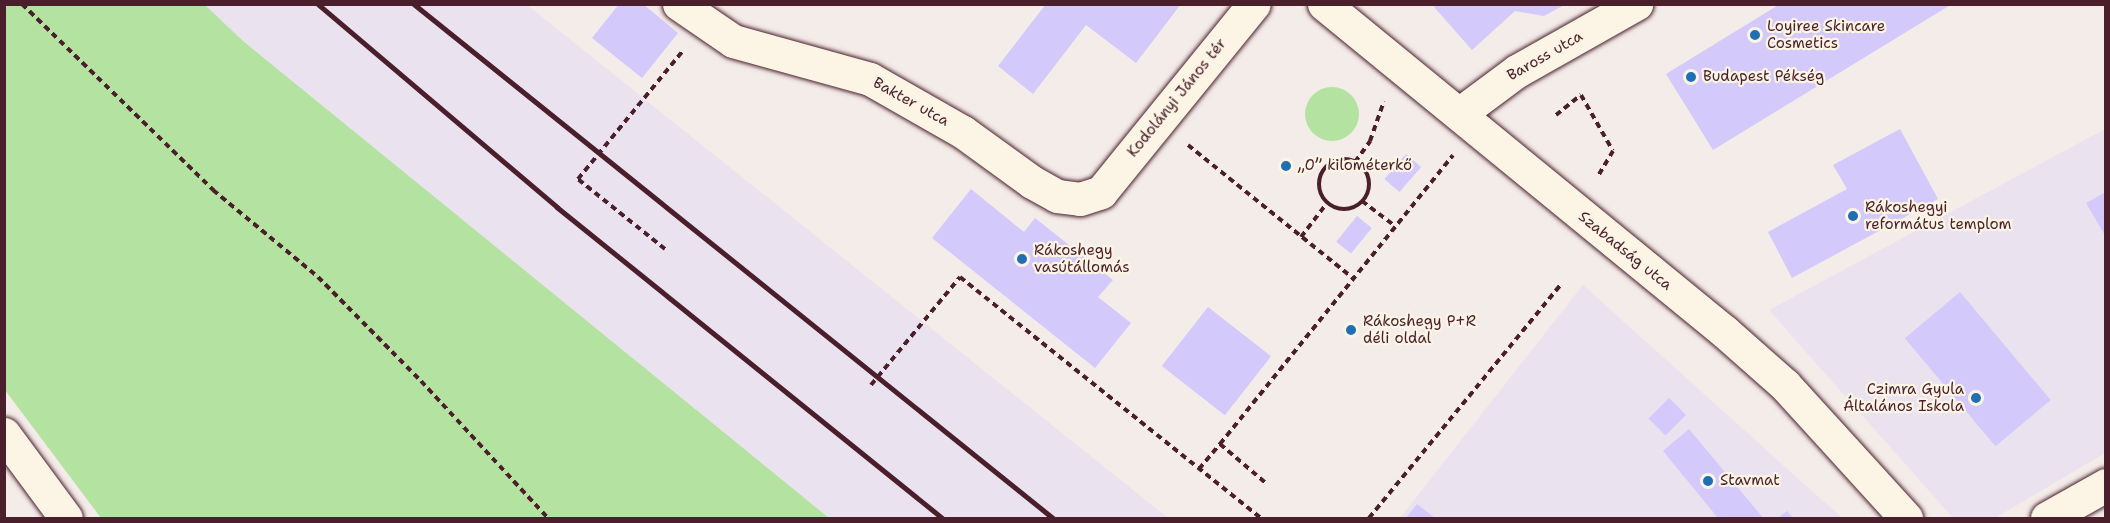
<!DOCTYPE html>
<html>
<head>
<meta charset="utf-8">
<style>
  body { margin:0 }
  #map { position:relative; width:2110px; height:523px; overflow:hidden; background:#f4ece9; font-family:"Shantell Sans",sans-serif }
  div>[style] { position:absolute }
  .built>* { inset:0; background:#eae2ee }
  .green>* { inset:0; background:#b3e2a1 }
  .round { border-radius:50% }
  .building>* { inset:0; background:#d3c9fb; transform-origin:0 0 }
  .path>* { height:4px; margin-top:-2px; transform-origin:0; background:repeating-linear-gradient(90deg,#4a1f2b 0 6px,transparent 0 10.5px) }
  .path>.ring { margin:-2px; padding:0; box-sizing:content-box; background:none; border:4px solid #4a1f2b; border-radius:50% }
  .roads { filter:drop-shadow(0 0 2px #4a1f2b) drop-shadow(0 0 2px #4a1f2b) }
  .minor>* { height:33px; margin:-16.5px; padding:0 16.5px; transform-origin:16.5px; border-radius:16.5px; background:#fcf5e5 }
  .tertiary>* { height:33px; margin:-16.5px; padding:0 16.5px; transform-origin:16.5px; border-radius:16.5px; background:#fcf5e5 }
  .rail>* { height:4.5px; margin:-2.25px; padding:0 2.25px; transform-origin:2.25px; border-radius:2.25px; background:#4a1f2b }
  .dots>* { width:16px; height:16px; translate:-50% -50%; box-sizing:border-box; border:3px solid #fcf5e5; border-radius:50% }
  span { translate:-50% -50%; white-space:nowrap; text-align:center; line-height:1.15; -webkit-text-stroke:4.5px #fcf5e5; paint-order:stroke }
  .poi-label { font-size:15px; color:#4a1f2b }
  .left { translate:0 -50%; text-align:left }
  .right { translate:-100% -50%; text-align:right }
  .street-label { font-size:15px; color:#4a1f2b }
  .frame { position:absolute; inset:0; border:6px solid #4a1f2b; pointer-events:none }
</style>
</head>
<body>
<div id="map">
  <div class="built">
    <div style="clip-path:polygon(205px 5px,527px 5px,1168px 518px,829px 518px,243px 41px)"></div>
    <div style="clip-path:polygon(2105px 129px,2105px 453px,1995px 518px,1953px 518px,1769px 310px)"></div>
    <div style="clip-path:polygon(1583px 285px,1842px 518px,1400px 518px)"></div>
  </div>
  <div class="green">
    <div style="clip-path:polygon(5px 4px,205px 5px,243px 41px,829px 518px,101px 518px,5px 390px)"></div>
    <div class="round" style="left:1305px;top:87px;width:54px;height:54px"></div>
  </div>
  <div class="building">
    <div style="clip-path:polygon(619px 4px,643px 4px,678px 33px,642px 78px,592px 38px)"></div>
    <div style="clip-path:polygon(1046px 4px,1181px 4px,1136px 63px,1086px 25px,1033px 94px,998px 66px)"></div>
    <div style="clip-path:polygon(1437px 4px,1566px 4px,1544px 16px,1515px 11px,1472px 50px,1434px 7px)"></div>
    <div style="clip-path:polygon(1780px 4px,1952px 4px,1713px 150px,1666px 74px)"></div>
    <div style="clip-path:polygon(1900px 129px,1938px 199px,1792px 278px,1768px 232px,1847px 189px,1833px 165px)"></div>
    <div style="left:1406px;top:154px;width:20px;height:33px;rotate:41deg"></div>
    <div style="clip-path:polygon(971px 189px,1024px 232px,1035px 218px,1113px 280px,1098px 297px,1131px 323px,1095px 368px,932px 238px)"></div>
    <div style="clip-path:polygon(2106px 192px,2106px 237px,2086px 203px)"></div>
    <div style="left:1357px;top:216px;width:19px;height:33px;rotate:39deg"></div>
    <div style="left:1960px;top:292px;width:141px;height:72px;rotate:50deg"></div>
    <div style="left:1208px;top:307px;width:80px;height:75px;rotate:38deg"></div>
    <div style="left:1669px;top:398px;width:24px;height:29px;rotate:45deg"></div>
    <div style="clip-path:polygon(1689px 429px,1759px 513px,1763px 518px,1718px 518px,1663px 451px)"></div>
    <div style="clip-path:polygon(1417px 504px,1435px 518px,1406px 518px)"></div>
    <div style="clip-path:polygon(1787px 511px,1793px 518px,1778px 518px)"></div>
  </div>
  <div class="path">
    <div style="left:22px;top:4px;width:267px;rotate:44.2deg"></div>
    <div style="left:213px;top:190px;width:136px;rotate:39.6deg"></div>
    <div style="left:318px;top:277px;width:146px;rotate:45.3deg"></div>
    <div style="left:421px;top:381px;width:187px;rotate:47.2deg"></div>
    <div style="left:1556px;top:115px;width:32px;rotate:-39deg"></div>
    <div style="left:1581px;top:95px;width:64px;rotate:60.3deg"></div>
    <div style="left:1613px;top:151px;width:29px;rotate:121deg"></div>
    <div style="left:1188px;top:145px;width:212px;rotate:38.9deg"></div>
    <div class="ring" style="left:1319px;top:159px;width:46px;height:46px"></div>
    <div style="left:1355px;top:162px;width:26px;rotate:-54deg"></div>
    <div style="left:1370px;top:141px;width:42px;rotate:-70.7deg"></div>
    <div style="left:1362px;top:201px;width:41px;rotate:37.1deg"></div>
    <div style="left:1301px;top:237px;width:43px;rotate:-52.6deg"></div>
    <div style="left:665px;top:249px;width:112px;rotate:-141.2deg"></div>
    <div style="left:578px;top:179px;width:164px;rotate:-50.7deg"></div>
    <div style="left:871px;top:385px;width:140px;rotate:-50.5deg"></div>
    <div style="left:960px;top:277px;width:386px;rotate:38.7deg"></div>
    <div style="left:1220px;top:444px;width:371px;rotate:-51.1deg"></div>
    <div style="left:1199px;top:469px;width:33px;rotate:-50deg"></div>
    <div style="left:1220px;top:444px;width:62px;rotate:40.4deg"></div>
    <div style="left:1369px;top:518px;width:303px;rotate:-50.6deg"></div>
  </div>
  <div class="roads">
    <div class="minor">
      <div style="left:679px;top:4px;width:65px;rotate:34.4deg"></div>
      <div style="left:733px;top:41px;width:142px;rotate:15.5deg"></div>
      <div style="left:870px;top:79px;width:107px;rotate:29.7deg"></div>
      <div style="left:963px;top:132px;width:85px;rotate:35.9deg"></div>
      <div style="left:1032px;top:182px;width:29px;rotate:29deg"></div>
      <div style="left:1057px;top:196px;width:23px;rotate:7deg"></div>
      <div style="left:1080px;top:199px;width:22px;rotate:-18deg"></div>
      <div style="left:1101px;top:192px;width:242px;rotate:-50.9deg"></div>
      <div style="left:4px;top:434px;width:104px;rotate:53.6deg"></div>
      <div style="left:2047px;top:518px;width:68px;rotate:-29.2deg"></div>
    </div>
    <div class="tertiary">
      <div style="left:1324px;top:4px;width:518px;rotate:39.28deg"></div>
      <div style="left:1725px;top:332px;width:80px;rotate:41.5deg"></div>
      <div style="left:1785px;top:385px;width:180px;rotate:47.7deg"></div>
      <div style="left:1459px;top:114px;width:72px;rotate:-36.6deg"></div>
      <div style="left:1517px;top:71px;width:137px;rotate:-29.4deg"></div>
    </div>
  </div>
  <div class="rail">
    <div style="left:318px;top:4px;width:314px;rotate:40.3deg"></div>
    <div style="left:557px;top:207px;width:495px;rotate:38.9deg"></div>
    <div style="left:414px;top:4px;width:820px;rotate:38.81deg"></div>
  </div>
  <div class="dots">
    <div style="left:1755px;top:35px;background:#1f6fb2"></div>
    <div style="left:1691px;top:77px;background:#1f6fb2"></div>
    <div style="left:1286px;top:166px;background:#1f6fb2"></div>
    <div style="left:1853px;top:216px;background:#1f6fb2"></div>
    <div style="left:1022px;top:259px;background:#1f6fb2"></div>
    <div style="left:1351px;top:330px;background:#1f6fb2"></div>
    <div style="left:1976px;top:398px;background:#1f6fb2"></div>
    <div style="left:1708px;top:481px;background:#1f6fb2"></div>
  </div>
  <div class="poi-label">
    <span class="left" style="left:1767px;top:35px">Loyiree Skincare<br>Cosmetics</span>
    <span class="left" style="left:1703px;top:77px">Budapest Pékség</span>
    <span class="left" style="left:1298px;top:166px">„0” kilométerkő</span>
    <span class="left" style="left:1865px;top:216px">Rákoshegyi<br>református templom</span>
    <span class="left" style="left:1034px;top:259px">Rákoshegy<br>vasútállomás</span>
    <span class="left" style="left:1363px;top:330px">Rákoshegy P+R<br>déli oldal</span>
    <span class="right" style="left:1964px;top:398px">Czimra Gyula<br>Általános Iskola</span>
    <span class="left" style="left:1720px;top:481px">Stavmat</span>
  </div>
  <div class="street-label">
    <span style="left:1545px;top:56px;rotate:-30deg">Baross utca</span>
    <span style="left:1177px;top:98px;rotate:-51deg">Kodolányi János tér</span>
    <span style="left:911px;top:102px;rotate:29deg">Bakter utca</span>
    <span style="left:1625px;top:251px;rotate:39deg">Szabadság utca</span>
  </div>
  <div class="frame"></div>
</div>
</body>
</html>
